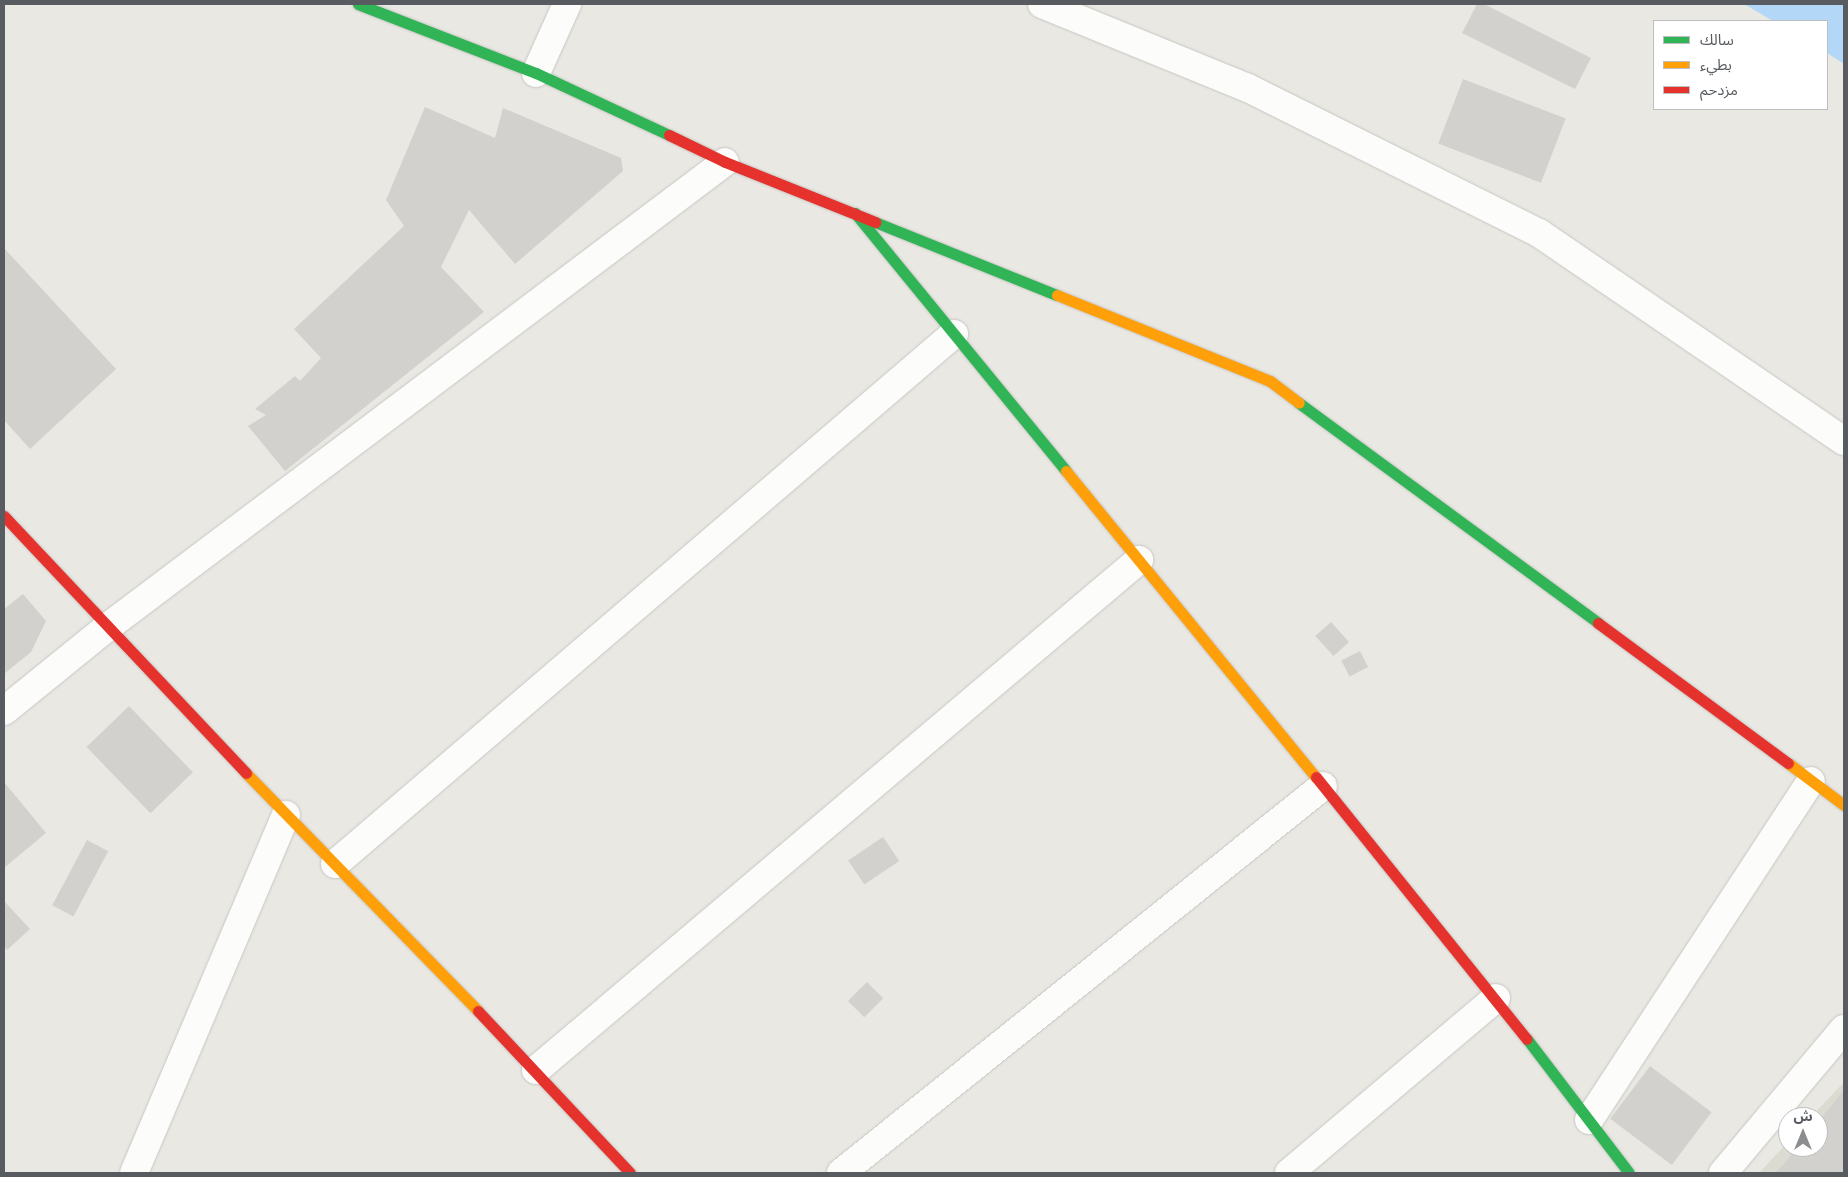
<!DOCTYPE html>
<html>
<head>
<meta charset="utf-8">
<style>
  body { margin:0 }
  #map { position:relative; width:1848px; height:1177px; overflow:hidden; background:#eae8e2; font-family:Overpass,"Noto Sans Arabic",sans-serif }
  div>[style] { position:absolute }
  .education>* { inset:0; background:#dcdbd1 }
  .water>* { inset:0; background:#b3d7f6 }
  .building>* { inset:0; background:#d2d1cd; transform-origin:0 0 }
  .roads { filter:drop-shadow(0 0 1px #c6c6c4) drop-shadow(0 0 1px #c6c6c4) }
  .street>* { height:28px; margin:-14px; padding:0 14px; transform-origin:14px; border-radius:14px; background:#fcfcfb }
  .fast>* { height:11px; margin:-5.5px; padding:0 5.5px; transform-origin:5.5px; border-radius:5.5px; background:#30b455 }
  .slow>* { height:11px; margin:-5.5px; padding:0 5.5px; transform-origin:5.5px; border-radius:5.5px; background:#ff9f0a }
  .jam>* { height:11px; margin:-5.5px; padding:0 5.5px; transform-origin:5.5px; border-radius:5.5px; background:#e5322d }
  span { translate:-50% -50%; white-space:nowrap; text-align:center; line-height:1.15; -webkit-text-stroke:4px #fff; paint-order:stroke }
  .frame { position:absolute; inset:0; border:5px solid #585c61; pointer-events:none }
  .legend { position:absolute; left:1653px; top:20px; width:175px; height:90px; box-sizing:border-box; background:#fff; border:1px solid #bcbec0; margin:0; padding:6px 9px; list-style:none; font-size:15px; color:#585c61 }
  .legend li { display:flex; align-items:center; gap:10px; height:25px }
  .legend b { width:25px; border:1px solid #bcbec0 }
  .north { position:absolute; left:1778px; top:1107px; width:50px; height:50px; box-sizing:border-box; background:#fff; border:1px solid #bcbec0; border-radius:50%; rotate:0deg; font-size:14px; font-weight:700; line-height:20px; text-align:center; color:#585c61 }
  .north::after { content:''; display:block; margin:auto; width:18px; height:22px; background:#8b8d8e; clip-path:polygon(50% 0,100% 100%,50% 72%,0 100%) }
</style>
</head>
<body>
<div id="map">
  <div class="education">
    <div style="clip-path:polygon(1844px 1082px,1844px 1173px,1759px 1173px,1788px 1142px,1788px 1147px,1818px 1147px,1818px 1117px,1811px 1117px)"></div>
  </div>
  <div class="water">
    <div style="clip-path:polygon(1744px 4px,1844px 4px,1844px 64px,1827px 53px,1827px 21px,1773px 21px)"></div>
  </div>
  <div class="building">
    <div style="clip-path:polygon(1477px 4px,1484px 4px,1591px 58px,1575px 89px,1462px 33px)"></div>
    <div style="left:1463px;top:79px;width:110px;height:69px;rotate:21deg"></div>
    <div style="clip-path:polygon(425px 107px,495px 138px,503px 108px,621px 158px,623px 171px,515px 264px,469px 210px,441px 267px,484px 312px,285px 471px,248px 426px,266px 415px,255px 409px,295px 376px,300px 381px,321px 358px,294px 329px,404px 226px,386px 200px)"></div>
    <div style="clip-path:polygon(4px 248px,116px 369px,30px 449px,4px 420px)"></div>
    <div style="clip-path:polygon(23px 594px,46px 621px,31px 652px,4px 674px,4px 609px)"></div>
    <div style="left:1331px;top:622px;width:27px;height:21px;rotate:48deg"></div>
    <div style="left:1360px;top:651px;width:18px;height:21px;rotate:63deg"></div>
    <div style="left:129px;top:706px;width:92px;height:59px;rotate:46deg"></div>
    <div style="clip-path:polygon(4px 782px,46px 833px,4px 868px)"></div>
    <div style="left:883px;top:837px;width:29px;height:42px;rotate:56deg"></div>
    <div style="left:87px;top:840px;width:24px;height:74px;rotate:28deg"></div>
    <div style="clip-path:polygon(4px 901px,30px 929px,7px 950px,4px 946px)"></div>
    <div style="left:867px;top:982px;width:23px;height:27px;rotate:45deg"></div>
    <div style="left:1650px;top:1066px;width:77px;height:66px;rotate:37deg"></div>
    <div style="clip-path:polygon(1844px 1090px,1844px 1173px,1776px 1173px,1798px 1147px,1818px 1147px,1818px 1122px)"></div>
  </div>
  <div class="roads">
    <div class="street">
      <div style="left:1042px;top:4px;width:222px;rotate:22.2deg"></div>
      <div style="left:1248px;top:88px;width:325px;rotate:26.5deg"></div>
      <div style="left:1539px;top:233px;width:369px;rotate:34.3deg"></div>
      <div style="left:536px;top:73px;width:76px;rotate:-65.8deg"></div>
      <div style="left:4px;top:711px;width:135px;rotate:-39deg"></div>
      <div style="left:109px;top:626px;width:771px;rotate:-36.99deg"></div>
      <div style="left:335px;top:864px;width:815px;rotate:-40.57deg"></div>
      <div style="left:536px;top:1070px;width:790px;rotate:-40.22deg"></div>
      <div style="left:1589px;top:1120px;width:405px;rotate:-56.8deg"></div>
      <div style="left:134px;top:1173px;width:389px;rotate:-67deg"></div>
      <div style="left:841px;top:1173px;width:618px;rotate:-38.76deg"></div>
      <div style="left:1289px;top:1173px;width:271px;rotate:-40.2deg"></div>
      <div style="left:1723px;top:1173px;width:188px;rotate:-50deg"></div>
    </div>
    <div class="fast">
      <div style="left:358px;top:4px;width:191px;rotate:21.2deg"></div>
      <div style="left:536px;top:73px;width:147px;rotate:25deg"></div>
      <div style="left:855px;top:213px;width:333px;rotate:50.7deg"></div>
      <div style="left:875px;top:222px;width:196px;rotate:21.9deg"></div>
      <div style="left:1299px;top:403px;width:371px;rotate:36.3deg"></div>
      <div style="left:1527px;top:1039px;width:168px;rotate:52.7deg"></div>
    </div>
    <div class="slow">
      <div style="left:1057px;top:295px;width:230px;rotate:22deg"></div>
      <div style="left:1270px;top:381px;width:36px;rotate:37deg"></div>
      <div style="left:1066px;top:471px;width:395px;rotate:50.8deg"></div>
      <div style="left:1788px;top:763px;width:70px;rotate:36.9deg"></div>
      <div style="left:246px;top:773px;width:332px;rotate:45.7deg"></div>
    </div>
    <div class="jam">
      <div style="left:669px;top:135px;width:62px;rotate:25.7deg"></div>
      <div style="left:725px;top:162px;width:162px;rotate:21.8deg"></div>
      <div style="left:4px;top:516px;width:353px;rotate:46.7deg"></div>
      <div style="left:1598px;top:623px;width:236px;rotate:36.4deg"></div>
      <div style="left:1316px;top:777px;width:336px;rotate:51.2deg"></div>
      <div style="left:478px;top:1011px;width:222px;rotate:46.8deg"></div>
    </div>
  </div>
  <div class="frame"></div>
  <ul class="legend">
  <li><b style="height:6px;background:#30b455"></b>سالك</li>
  <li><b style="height:6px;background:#ff9f0a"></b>بطيء</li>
  <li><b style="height:6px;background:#e5322d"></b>مزدحم</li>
  </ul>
  <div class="north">ش</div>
</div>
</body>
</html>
